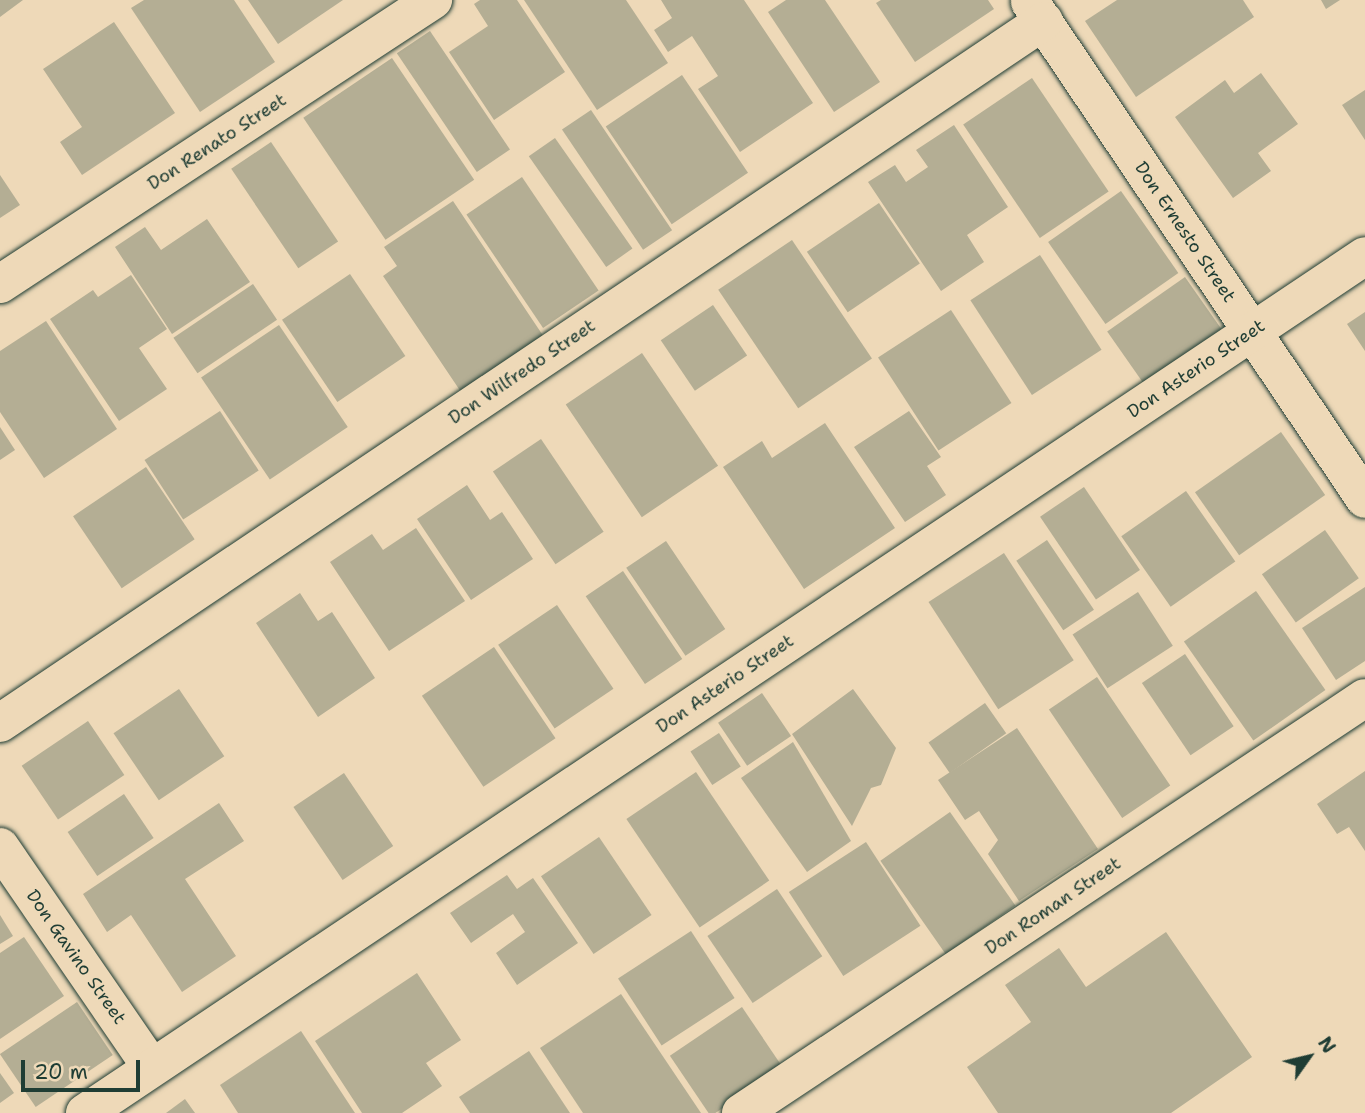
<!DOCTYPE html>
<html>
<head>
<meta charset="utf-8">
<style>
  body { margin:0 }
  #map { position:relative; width:1365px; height:1113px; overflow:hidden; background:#eed9b8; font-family:"Shantell Sans",sans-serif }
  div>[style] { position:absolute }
  .building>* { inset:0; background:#b4ae94; transform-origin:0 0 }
  .roads { filter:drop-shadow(0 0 2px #1f3d34) drop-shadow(0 0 2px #1f3d34) }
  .street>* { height:38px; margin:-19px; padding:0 19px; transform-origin:19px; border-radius:19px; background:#eed9b8 }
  span { translate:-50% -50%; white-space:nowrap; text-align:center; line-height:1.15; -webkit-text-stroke:5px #eed9b8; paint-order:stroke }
  .street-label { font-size:18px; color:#1f3d34 }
  .north { position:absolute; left:1274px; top:1022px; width:70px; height:70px; -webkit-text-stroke:5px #eed9b8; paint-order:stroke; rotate:56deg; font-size:19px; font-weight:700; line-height:28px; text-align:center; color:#1f3d34 }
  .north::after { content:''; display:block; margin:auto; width:24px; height:32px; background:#1f3d34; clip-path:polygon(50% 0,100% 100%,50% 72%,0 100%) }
  .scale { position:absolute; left:21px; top:1060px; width:119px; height:32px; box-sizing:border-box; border:4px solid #1f3d34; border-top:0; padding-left:9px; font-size:21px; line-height:24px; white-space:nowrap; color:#1f3d34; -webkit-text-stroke:5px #eed9b8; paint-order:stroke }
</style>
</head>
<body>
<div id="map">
  <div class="building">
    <div style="clip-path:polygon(0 0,23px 0,0 17px)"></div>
    <div style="clip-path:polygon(144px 0,234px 0,275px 62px,200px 112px,131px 8px)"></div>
    <div style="clip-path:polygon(248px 0,343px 0,278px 44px)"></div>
    <div style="clip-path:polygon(480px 0,517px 0,565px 72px,494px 120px,449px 52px,488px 26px,474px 4px)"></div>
    <div style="clip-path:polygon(524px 0,626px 0,668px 63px,597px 110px)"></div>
    <div style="clip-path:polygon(661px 0,744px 0,813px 103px,740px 152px,698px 89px,718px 76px,692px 36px,668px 52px,654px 30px,672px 18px)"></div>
    <div style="clip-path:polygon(786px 0,825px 0,880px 82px,834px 112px,768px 12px)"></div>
    <div style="clip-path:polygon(881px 0,988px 0,994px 9px,915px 62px,876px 3px)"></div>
    <div style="clip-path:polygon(1117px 0,1243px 0,1254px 17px,1136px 97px,1085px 21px)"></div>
    <div style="clip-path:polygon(1321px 0,1340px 0,1326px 9px)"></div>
    <div style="clip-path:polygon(114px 22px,175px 113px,82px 175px,60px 142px,82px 127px,43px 69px)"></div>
    <div style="left:430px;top:31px;width:143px;height:40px;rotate:56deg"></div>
    <div style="left:392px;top:58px;width:147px;height:107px;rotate:56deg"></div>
    <div style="clip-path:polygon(1261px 73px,1298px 124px,1258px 153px,1271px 171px,1233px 198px,1175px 117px,1225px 80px,1234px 93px)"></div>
    <div style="left:682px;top:75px;width:118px;height:92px;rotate:56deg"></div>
    <div style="left:1032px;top:78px;width:137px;height:83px;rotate:56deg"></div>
    <div style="clip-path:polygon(1365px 90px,1365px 140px,1342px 105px)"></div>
    <div style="left:591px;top:110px;width:145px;height:35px;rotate:56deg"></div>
    <div style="clip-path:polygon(954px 125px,1008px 207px,967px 235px,984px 262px,941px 291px,868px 182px,895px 165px,906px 182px,928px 167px,916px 150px)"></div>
    <div style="left:555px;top:138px;width:135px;height:32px;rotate:55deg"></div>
    <div style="left:271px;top:142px;width:120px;height:48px;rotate:56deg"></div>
    <div style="clip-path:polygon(0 175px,20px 205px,0 218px)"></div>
    <div style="left:522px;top:177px;width:137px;height:67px;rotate:56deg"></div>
    <div style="left:1121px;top:191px;width:100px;height:89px;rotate:55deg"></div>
    <div style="clip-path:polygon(453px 201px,546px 340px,463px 395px,383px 276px,397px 266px,384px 247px)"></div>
    <div style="left:879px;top:203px;width:73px;height:87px;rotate:56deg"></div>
    <div style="clip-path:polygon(207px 219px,250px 282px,172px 334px,115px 247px,145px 227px,161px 250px)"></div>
    <div style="left:792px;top:240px;width:143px;height:89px;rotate:56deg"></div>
    <div style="left:1040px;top:255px;width:113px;height:83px;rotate:57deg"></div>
    <div style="left:350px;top:274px;width:99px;height:82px;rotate:56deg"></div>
    <div style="clip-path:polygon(131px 275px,167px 329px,139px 348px,167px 389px,119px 421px,50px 319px,93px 290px,98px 297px)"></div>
    <div style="left:1185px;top:277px;width:65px;height:95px;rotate:55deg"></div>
    <div style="left:253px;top:284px;width:43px;height:96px;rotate:56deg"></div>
    <div style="left:713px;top:305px;width:61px;height:63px;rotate:56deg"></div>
    <div style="left:951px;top:310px;width:111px;height:87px;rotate:57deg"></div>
    <div style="clip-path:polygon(1365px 312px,1365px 351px,1347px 324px)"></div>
    <div style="clip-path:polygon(46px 321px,117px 429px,44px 478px,0 412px,0 351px)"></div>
    <div style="left:279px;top:325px;width:123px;height:94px;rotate:56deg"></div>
    <div style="left:642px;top:353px;width:136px;height:92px;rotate:56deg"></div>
    <div style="left:220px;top:411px;width:71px;height:90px;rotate:57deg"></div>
    <div style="clip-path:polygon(909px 411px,941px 457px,927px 466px,946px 495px,905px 522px,854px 447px)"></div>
    <div style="clip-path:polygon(825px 423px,895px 528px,804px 589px,723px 467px,762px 441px,772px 458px)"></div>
    <div style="clip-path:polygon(0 427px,15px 450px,0 460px)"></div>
    <div style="left:1281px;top:432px;width:77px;height:105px;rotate:55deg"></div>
    <div style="left:541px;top:439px;width:112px;height:58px;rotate:56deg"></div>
    <div style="left:146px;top:467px;width:87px;height:88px;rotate:56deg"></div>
    <div style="clip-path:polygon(467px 485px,490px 520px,502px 512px,533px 559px,471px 600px,417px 519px)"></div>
    <div style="left:1084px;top:487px;width:100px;height:53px;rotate:56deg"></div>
    <div style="left:1186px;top:491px;width:86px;height:79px;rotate:55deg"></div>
    <div style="clip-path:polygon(416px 528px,465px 601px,389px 651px,330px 562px,372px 534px,383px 550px)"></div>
    <div style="left:1325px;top:530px;width:59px;height:77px;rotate:55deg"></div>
    <div style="left:1047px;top:540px;width:84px;height:37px;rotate:56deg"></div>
    <div style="left:666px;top:541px;width:106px;height:48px;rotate:56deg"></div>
    <div style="left:1004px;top:553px;width:128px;height:90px;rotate:57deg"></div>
    <div style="left:623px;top:571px;width:106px;height:45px;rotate:56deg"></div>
    <div style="clip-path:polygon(1365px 587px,1365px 661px,1336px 680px,1302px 628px)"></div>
    <div style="left:1256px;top:591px;width:121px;height:88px;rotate:55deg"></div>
    <div style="left:1138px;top:592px;width:64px;height:78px;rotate:57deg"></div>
    <div style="clip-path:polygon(300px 593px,318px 621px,332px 612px,375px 678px,318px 717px,256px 623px)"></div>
    <div style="left:557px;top:605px;width:101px;height:71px;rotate:56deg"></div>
    <div style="left:494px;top:647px;width:110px;height:87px;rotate:56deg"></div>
    <div style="left:1185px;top:654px;width:87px;height:52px;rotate:56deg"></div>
    <div style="left:1097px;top:677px;width:131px;height:58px;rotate:56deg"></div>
    <div style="left:179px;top:689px;width:81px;height:79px;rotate:56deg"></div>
    <div style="clip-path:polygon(853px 689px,896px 748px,881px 785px,871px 788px,852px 826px,792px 734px)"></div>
    <div style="left:762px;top:693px;width:52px;height:53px;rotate:56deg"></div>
    <div style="left:985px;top:703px;width:37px;height:69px;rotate:55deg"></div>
    <div style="left:88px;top:721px;width:65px;height:80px;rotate:56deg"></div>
    <div style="clip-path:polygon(1017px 728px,1098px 849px,1019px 901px,988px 854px,998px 840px,979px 811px,965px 820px,938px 780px)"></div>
    <div style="left:719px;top:733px;width:40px;height:34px;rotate:57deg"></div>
    <div style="clip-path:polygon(793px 742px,851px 841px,807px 872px,741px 778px)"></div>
    <div style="clip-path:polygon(1365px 771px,1365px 851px,1349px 827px,1337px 834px,1317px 804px)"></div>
    <div style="left:696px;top:772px;width:131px;height:84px;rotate:56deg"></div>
    <div style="left:344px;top:773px;width:88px;height:61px;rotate:56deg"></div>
    <div style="left:124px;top:794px;width:53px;height:68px;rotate:56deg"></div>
    <div style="clip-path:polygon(219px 803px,244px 841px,185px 879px,236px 956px,182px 992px,131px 915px,107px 932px,83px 894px)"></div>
    <div style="left:950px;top:812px;width:114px;height:85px;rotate:55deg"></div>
    <div style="left:599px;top:837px;width:94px;height:70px;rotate:56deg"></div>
    <div style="left:866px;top:842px;width:100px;height:92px;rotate:57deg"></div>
    <div style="clip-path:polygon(507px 875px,517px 889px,533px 878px,578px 943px,517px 985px,496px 953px,525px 932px,513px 914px,471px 943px,450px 913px)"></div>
    <div style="left:777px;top:889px;width:81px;height:84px;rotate:56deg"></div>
    <div style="clip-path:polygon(0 915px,13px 936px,0 944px)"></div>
    <div style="left:691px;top:931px;width:80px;height:87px;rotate:57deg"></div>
    <div style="clip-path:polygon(1166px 932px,1252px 1057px,1171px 1113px,998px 1113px,967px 1067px,1031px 1022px,1005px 985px,1059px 948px,1086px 987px)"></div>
    <div style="clip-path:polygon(24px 937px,64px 996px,0 1039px,0 953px)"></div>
    <div style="clip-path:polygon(417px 973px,461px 1040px,426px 1063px,442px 1086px,402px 1113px,362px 1113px,315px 1041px)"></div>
    <div style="clip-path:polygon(621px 994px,701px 1113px,583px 1113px,540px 1048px)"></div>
    <div style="left:77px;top:1002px;width:64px;height:93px;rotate:56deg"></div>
    <div style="left:742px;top:1007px;width:73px;height:87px;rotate:56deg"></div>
    <div style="clip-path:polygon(301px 1031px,355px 1113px,238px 1113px,220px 1085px)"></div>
    <div style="clip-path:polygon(529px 1051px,570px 1113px,470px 1113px,459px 1097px)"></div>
    <div style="clip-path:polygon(0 1073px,14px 1093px,0 1103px)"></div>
    <div style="clip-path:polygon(185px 1099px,195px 1113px,166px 1113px)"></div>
  </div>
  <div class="roads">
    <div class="street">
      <div style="left:1030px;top:2px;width:599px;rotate:56.02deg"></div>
      <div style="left:0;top:284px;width:518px;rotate:-33.26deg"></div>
      <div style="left:0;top:723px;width:1258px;rotate:-33.92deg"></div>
      <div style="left:0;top:847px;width:267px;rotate:55.5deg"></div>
      <div style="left:85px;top:1113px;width:1540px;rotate:-33.8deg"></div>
      <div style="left:741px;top:1113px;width:749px;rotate:-33.63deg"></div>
    </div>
  </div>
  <div class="street-label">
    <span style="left:217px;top:142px;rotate:-33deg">Don Renato Street</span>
    <span style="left:1185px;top:232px;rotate:56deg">Don Ernesto Street</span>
    <span style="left:1196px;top:369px;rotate:-34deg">Don Asterio Street</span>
    <span style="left:522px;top:372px;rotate:-34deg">Don Wilfredo Street</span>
    <span style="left:725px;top:684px;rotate:-34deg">Don Asterio Street</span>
    <span style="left:1053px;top:906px;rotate:-34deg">Don Roman Street</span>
    <span style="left:76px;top:957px;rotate:55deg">Don Gavino Street</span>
  </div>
  <div class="north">N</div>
  <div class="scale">20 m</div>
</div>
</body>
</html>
